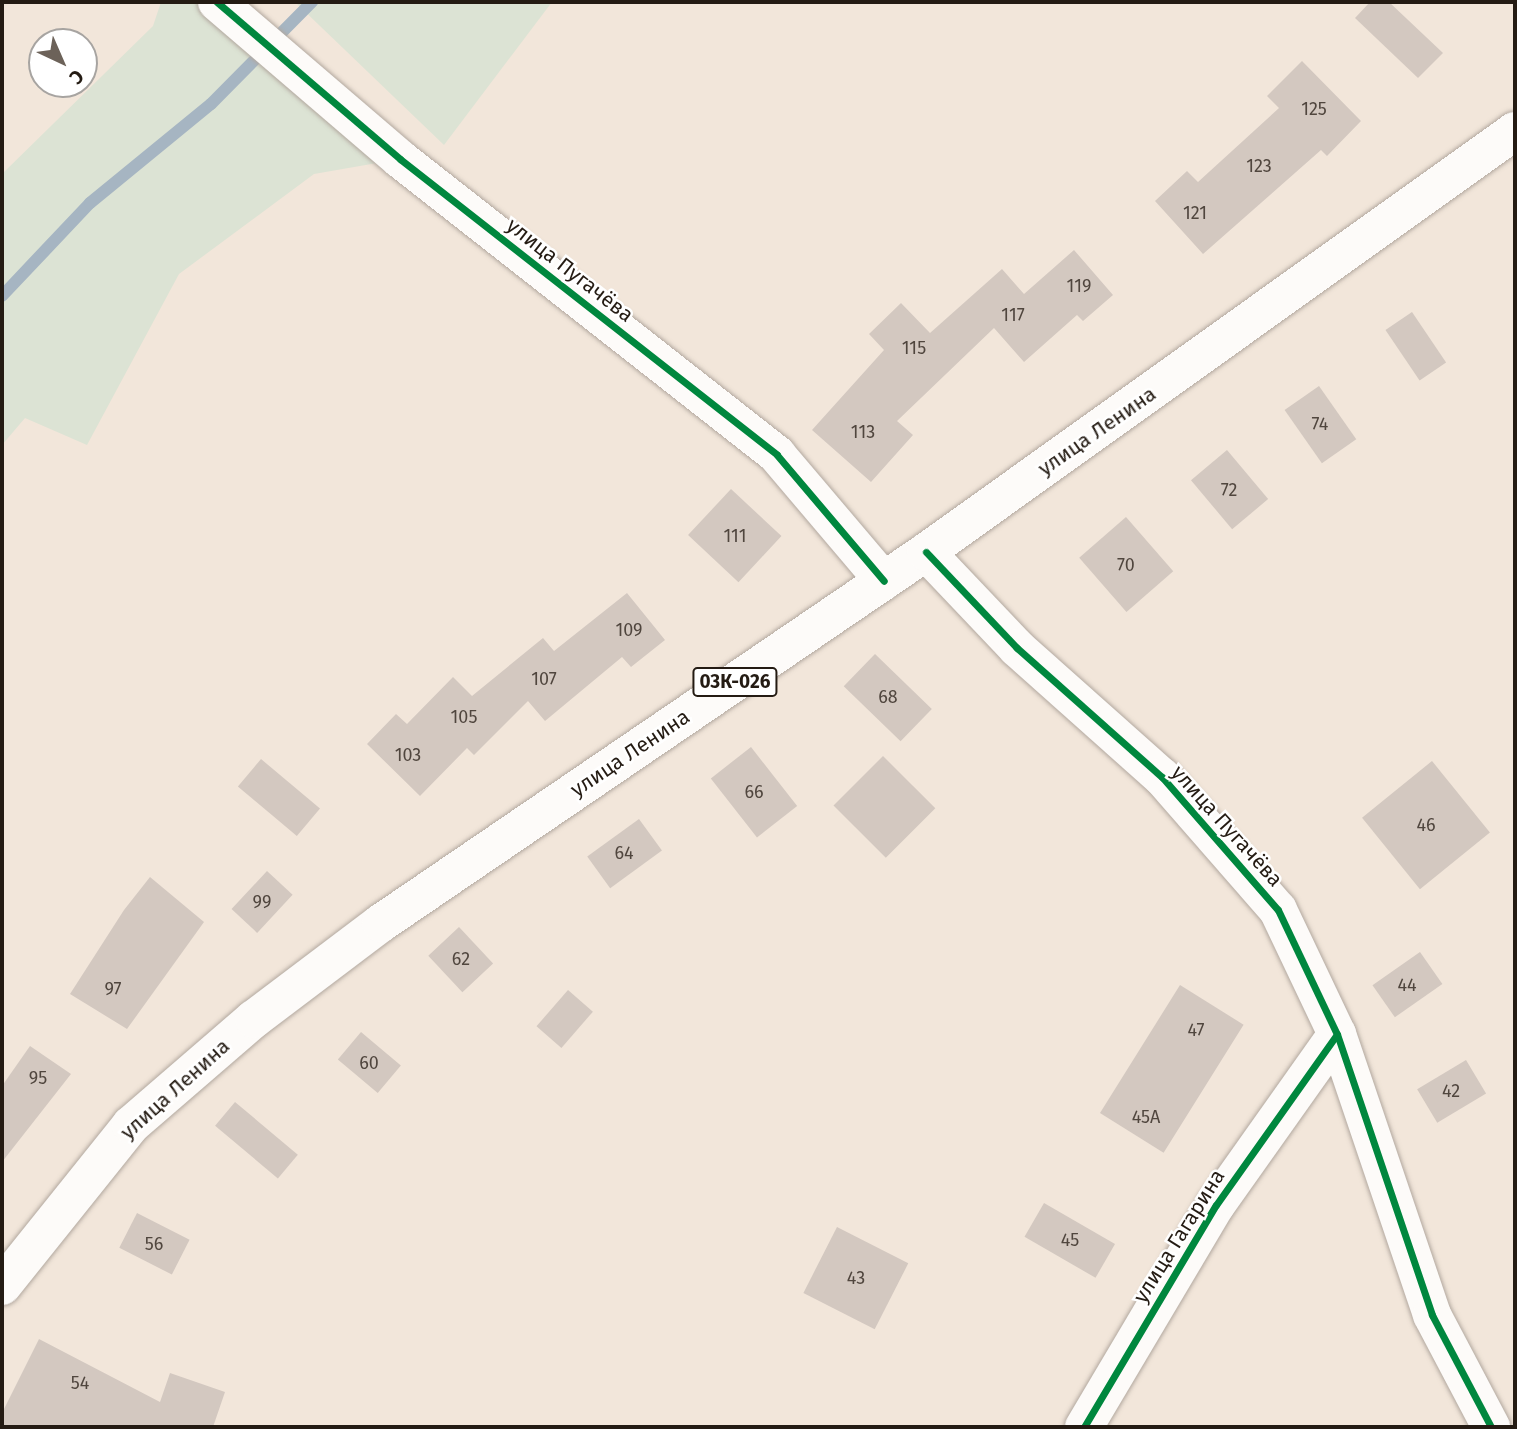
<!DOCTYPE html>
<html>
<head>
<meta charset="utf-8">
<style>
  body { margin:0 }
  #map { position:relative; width:1517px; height:1429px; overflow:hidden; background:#f2e6da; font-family:"Fira Sans",sans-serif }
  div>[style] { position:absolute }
  .green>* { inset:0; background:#dce3d4 }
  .stream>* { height:12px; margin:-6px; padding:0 6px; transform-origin:6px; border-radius:6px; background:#a6b5c2 }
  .building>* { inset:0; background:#d3c8c0; transform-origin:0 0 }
  .roads { filter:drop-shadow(0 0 2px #b2a89f) drop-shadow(0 0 2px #b2a89f) }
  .minor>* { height:38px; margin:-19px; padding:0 19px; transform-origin:19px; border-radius:19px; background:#fdfbf9 }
  .major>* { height:38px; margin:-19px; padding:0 19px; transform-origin:19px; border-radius:19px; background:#fdfbf9 }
  .cycleway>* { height:7px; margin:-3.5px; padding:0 3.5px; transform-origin:3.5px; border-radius:3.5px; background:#00873e }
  span { translate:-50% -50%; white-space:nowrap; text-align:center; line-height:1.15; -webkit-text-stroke:5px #fff; paint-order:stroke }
  .number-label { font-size:18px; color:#50463e }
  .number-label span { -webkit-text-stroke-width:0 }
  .shield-label span { padding:2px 5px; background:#fff; border:2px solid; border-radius:5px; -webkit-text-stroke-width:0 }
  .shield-label { font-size:19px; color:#241b13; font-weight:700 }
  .street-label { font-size:21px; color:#241b13 }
  .frame { position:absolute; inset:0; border:4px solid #241b13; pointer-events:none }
  .north { position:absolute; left:28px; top:28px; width:70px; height:70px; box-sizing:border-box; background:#fff; border:2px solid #a7a4a1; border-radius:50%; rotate:136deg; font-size:19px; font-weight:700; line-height:28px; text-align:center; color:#241b13 }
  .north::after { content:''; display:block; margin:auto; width:24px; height:32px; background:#6c6259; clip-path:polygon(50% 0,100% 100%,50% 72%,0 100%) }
</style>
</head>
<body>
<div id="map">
  <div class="green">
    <div style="clip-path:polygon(161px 2px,217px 2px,400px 159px,314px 174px,179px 274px,87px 445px,25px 418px,2px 445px,2px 174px,153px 26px)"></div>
    <div style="clip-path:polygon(295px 2px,552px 2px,444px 145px)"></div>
  </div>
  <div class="stream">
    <div style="left:2px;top:296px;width:128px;rotate:-46.6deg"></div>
    <div style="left:90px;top:203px;width:156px;rotate:-39.3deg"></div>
    <div style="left:211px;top:104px;width:144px;rotate:-45.3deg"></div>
  </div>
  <div class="building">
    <div style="clip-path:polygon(1370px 2px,1389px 2px,1443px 53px,1418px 78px,1355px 18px)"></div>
    <div style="clip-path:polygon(1302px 61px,1361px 121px,1327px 156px,1321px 150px,1203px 254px,1155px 201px,1187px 171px,1198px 182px,1279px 108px,1267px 96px)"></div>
    <div style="clip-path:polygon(1074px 250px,1113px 295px,1083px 321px,1077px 315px,1024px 362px,994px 328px,897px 421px,913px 435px,871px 482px,812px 430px,884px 350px,869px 334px,901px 303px,930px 333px,1002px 269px,1024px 294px)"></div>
    <div style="left:1412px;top:312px;width:61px;height:32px;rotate:56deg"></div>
    <div style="left:1319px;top:386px;width:65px;height:42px;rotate:55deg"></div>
    <div style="left:1227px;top:450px;width:64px;height:47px;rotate:50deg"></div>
    <div style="left:731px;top:489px;width:69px;height:63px;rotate:43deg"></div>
    <div style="left:1126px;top:517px;width:72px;height:62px;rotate:49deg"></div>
    <div style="clip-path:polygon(627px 593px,665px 640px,631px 667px,622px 657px,545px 721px,528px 701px,474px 755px,467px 748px,420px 796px,367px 744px,396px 714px,407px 724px,453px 677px,472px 696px,543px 638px,554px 651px)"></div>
    <div style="left:875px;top:654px;width:79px;height:45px;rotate:44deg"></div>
    <div style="left:751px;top:747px;width:75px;height:51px;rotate:52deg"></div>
    <div style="left:883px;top:756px;width:74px;height:70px;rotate:45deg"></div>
    <div style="left:261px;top:759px;width:77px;height:36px;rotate:40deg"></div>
    <div style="left:1432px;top:761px;width:92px;height:90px;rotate:51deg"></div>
    <div style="left:639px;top:819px;width:39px;height:64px;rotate:54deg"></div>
    <div style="left:267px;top:871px;width:35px;height:52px;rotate:43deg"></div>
    <div style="clip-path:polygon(150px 877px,204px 922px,127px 1029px,70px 994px,124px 910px)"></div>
    <div style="left:459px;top:927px;width:50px;height:42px;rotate:47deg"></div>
    <div style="left:1420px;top:952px;width:39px;height:58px;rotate:55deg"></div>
    <div style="left:1180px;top:985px;width:75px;height:151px;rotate:32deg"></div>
    <div style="left:568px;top:990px;width:33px;height:48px;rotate:41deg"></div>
    <div style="left:361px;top:1032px;width:52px;height:36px;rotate:40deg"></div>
    <div style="clip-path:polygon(30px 1046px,71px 1074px,2px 1162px,2px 1086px)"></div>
    <div style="left:1466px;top:1060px;width:39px;height:57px;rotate:59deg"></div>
    <div style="left:235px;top:1102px;width:82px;height:31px;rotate:40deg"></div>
    <div style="left:1044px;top:1203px;width:82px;height:39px;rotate:30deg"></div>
    <div style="left:137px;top:1213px;width:59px;height:39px;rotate:27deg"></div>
    <div style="left:837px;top:1227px;width:80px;height:74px;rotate:27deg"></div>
    <div style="clip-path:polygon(39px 1339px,160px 1402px,170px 1373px,225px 1392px,213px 1427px,2px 1427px,2px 1413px)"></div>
  </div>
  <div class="roads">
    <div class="minor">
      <div style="left:217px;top:2px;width:241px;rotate:40.6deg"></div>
      <div style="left:400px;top:159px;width:479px;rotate:38.1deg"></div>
      <div style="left:777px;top:455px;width:165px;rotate:49.7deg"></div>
      <div style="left:926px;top:552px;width:132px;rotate:46.5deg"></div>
      <div style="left:1017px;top:648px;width:194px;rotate:41.7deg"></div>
      <div style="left:1162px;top:777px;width:176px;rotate:48.9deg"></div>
      <div style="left:1278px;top:910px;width:137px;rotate:64.6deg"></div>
      <div style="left:1337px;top:1034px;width:297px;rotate:71.3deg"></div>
      <div style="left:1432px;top:1315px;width:127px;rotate:62.2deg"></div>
      <div style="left:1084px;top:1427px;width:258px;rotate:-59.3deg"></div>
      <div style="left:1216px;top:1205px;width:209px;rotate:-54.7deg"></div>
    </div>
    <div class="major">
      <div style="left:2px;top:1286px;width:206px;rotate:-51.3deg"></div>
      <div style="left:131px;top:1125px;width:162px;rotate:-40.8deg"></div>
      <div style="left:254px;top:1019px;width:159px;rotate:-37.1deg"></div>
      <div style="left:381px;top:923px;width:659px;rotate:-34.24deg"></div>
      <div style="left:926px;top:552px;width:724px;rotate:-35.56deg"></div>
    </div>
  </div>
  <div class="cycleway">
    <div style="left:217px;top:2px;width:241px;rotate:40.6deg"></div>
    <div style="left:400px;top:159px;width:479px;rotate:38.1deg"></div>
    <div style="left:777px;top:455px;width:165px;rotate:49.7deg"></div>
    <div style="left:926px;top:552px;width:132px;rotate:46.5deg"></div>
    <div style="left:1017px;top:648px;width:194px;rotate:41.7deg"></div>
    <div style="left:1162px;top:777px;width:176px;rotate:48.9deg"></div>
    <div style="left:1278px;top:910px;width:137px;rotate:64.6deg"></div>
    <div style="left:1337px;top:1034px;width:297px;rotate:71.3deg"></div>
    <div style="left:1432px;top:1315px;width:127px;rotate:62.2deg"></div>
    <div style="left:1084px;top:1427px;width:258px;rotate:-59.3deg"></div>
    <div style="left:1216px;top:1205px;width:209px;rotate:-54.7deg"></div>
  </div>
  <div class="number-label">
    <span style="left:1314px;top:109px">125</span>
    <span style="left:1259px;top:166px">123</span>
    <span style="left:1195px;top:213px">121</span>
    <span style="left:1079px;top:286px">119</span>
    <span style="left:1013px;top:315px">117</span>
    <span style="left:914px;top:348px">115</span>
    <span style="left:1320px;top:424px">74</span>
    <span style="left:863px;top:432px">113</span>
    <span style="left:1229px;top:490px">72</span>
    <span style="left:735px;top:536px">111</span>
    <span style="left:1126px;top:565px">70</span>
    <span style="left:629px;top:630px">109</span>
    <span style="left:544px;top:679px">107</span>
    <span style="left:888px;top:697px">68</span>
    <span style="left:464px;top:717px">105</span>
    <span style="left:408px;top:755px">103</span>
    <span style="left:754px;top:792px">66</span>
    <span style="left:1426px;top:825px">46</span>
    <span style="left:624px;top:853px">64</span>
    <span style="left:262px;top:902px">99</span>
    <span style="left:461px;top:959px">62</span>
    <span style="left:1407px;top:985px">44</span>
    <span style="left:113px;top:989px">97</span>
    <span style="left:1196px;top:1030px">47</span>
    <span style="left:369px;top:1063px">60</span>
    <span style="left:38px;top:1078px">95</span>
    <span style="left:1451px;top:1091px">42</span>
    <span style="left:1146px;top:1117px">45А</span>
    <span style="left:1070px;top:1240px">45</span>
    <span style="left:154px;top:1244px">56</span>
    <span style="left:856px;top:1278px">43</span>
    <span style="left:80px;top:1383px">54</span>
  </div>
  <div class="shield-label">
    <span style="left:735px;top:682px">03К-026</span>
  </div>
  <div class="street-label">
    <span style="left:570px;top:270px;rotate:38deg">улица Пугачёва</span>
    <span style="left:1097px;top:431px;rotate:-35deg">улица Ленина</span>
    <span style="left:630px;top:753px;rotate:-34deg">улица Ленина</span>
    <span style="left:1227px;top:826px;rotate:48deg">улица Пугачёва</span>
    <span style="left:175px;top:1089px;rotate:-42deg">улица Ленина</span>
    <span style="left:1179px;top:1236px;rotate:-58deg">улица Гагарина</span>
  </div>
  <div class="frame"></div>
  <div class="north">С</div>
</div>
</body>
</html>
